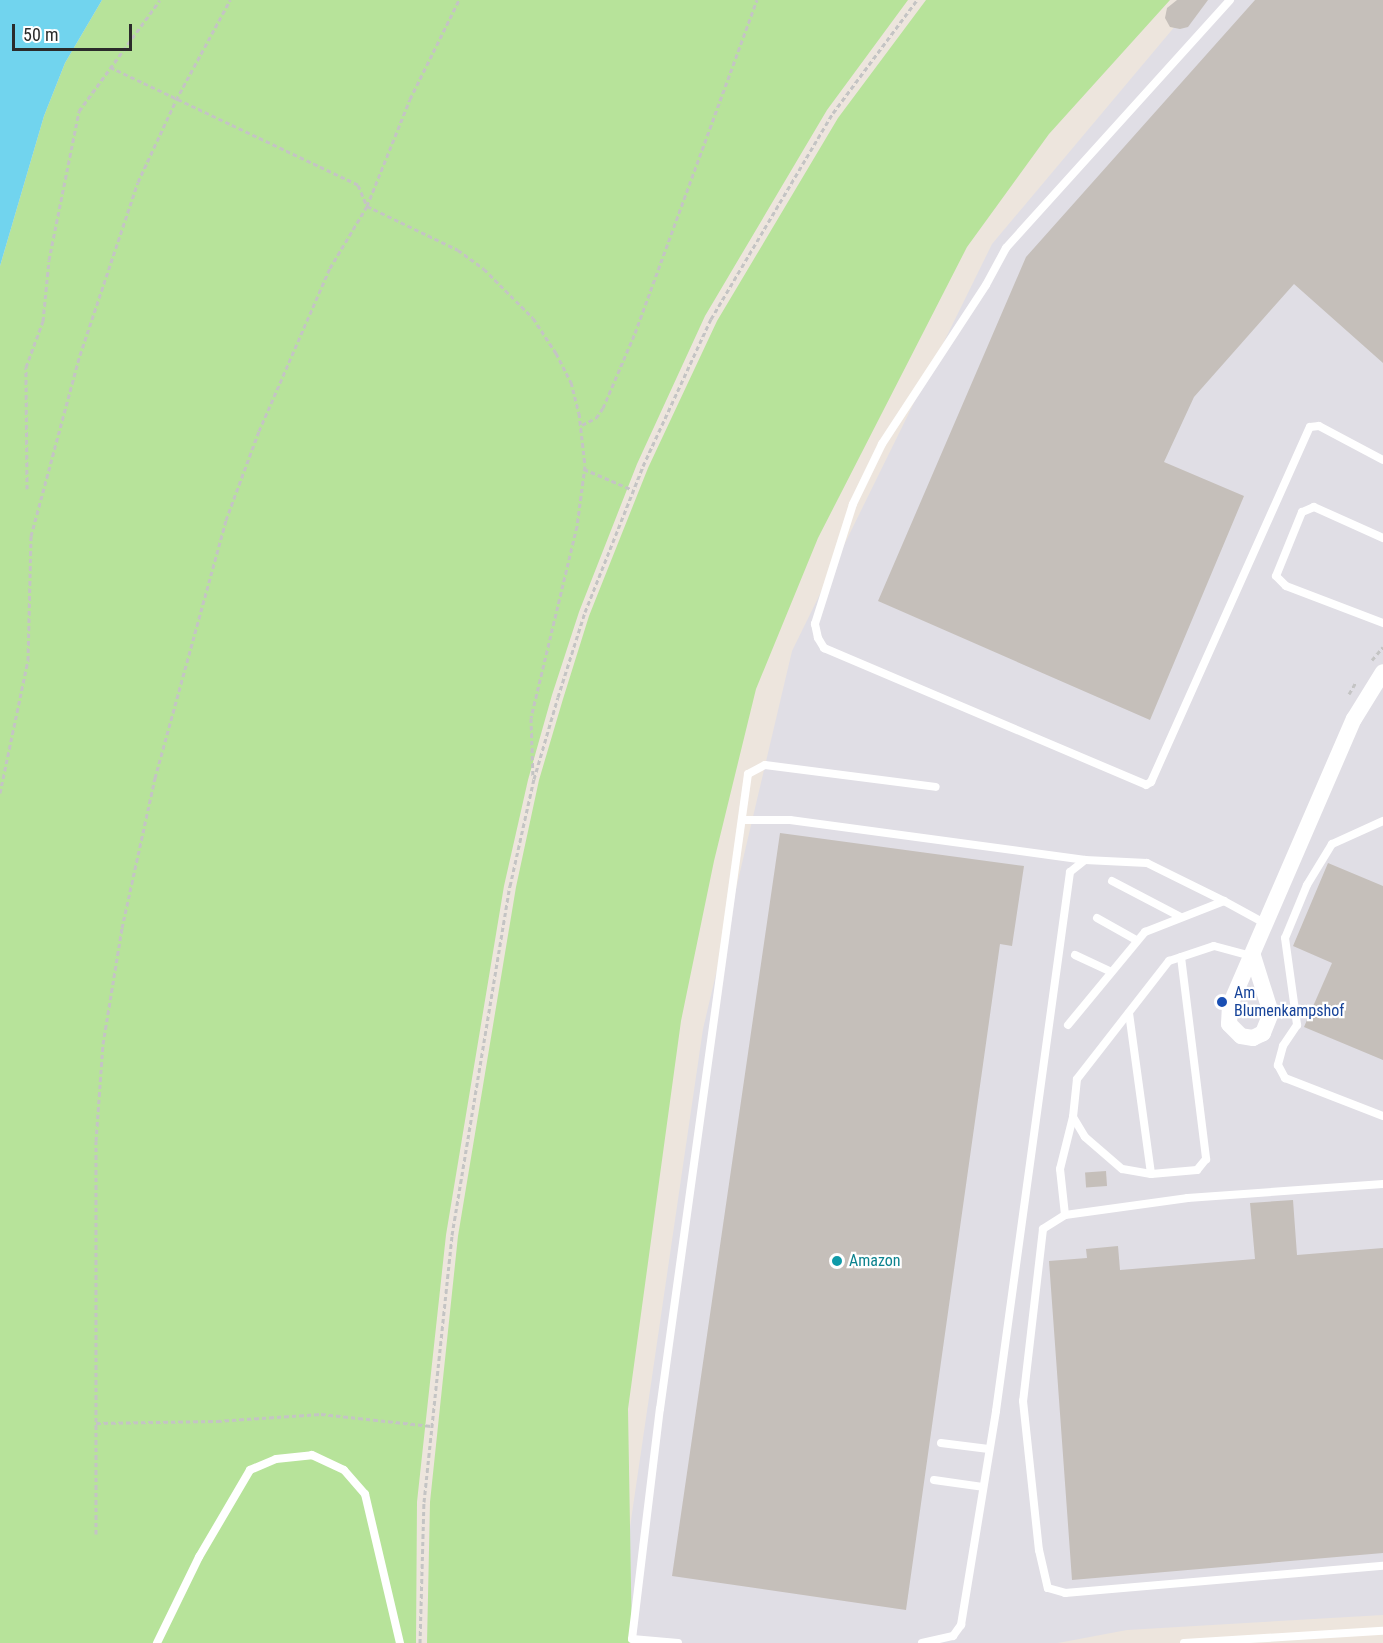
<!DOCTYPE html>
<html>
<head>
<meta charset="utf-8">
<style>
  body { margin:0 }
  #map { position:relative; width:1383px; height:1643px; overflow:hidden; background:#ede5dd; font-family:"Roboto Condensed",sans-serif }
  div>[style] { position:absolute }
  .industrial>* { inset:0; background:#e0dee5 }
  .green>* { inset:0; background:#b7e39a }
  .water>* { inset:0; background:#71d4ee }
  .building>* { inset:0; background:#c5bfba; transform-origin:0 0 }
  .path>* { height:3px; margin-top:-1.5px; transform-origin:0; background:repeating-linear-gradient(90deg,#c4c4c4 0 4.5px,transparent 0 7.5px) }
  .service>* { height:8px; margin:-4px; padding:0 4px; transform-origin:4px; border-radius:4px; background:#fff }
  .minor>* { height:16px; margin:-8px; padding:0 8px; transform-origin:8px; border-radius:8px; background:#fff }
  .dots>* { width:16px; height:16px; translate:-50% -50%; box-sizing:border-box; border:3px solid #fff; border-radius:50% }
  span { translate:-50% -50%; white-space:nowrap; text-align:center; line-height:1.15; -webkit-text-stroke:4.5px #fff; paint-order:stroke }
  .transit-label { font-size:16px; color:#164399 }
  .left { translate:0 -50%; text-align:left }
  .culture-label { font-size:16px; color:#0d838f }
  .scale { position:absolute; left:12px; top:24px; width:120px; height:27px; box-sizing:border-box; border:3px solid #2b2b2b; border-top:0; padding-left:8px; font-size:18px; line-height:21px; white-space:nowrap; color:#2b2b2b; -webkit-text-stroke:4px #fff; paint-order:stroke }
</style>
</head>
<body>
<div id="map">
  <div class="industrial">
    <div style="clip-path:polygon(1197px 0,1383px 0,1383px 1615px,1127px 1630px,1058px 1643px,613px 1643px,703px 1029px,792px 651px,992px 244px)"></div>
  </div>
  <div class="green">
    <div style="clip-path:polygon(102px 0,908px 0,827px 110px,705px 316px,637px 464px,579px 612px,552px 695px,528px 780px,504px 886px,446px 1235px,417px 1502px,416px 1643px,0 1643px,0 266px,44px 116px,65px 63px)"></div>
    <div style="clip-path:polygon(926px 0,1170px 0,1049px 134px,967px 247px,818px 538px,756px 689px,714px 861px,681px 1021px,628px 1409px,632px 1643px,427px 1643px,430px 1502px,458px 1236px,516px 887px,539px 780px,563px 699px,589px 616px,648px 468px,717px 321px,838px 118px)"></div>
  </div>
  <div class="water">
    <div style="clip-path:polygon(0 0,102px 0,65px 63px,44px 116px,0 266px)"></div>
  </div>
  <div class="building">
    <div style="clip-path:polygon(1177px 0,1208px 0,1188px 27px,1180px 29px,1170px 27px,1165px 18px,1167px 8px)"></div>
    <div style="clip-path:polygon(1255px 0,1383px 0,1383px 363px,1294px 284px,1194px 397px,1164px 462px,1244px 496px,1150px 720px,878px 601px,1026px 257px)"></div>
    <div style="clip-path:polygon(780px 833px,1024px 866px,1012px 946px,1000px 944px,906px 1610px,672px 1576px)"></div>
    <div style="clip-path:polygon(1328px 863px,1383px 886px,1383px 1060px,1304px 1027px,1332px 963px,1293px 946px)"></div>
    <div style="left:1106px;top:1171px;width:15px;height:21px;rotate:86deg"></div>
    <div style="clip-path:polygon(1293px 1200px,1297px 1255px,1383px 1248px,1383px 1553px,1072px 1580px,1049px 1261px,1087px 1258px,1086px 1249px,1118px 1246px,1120px 1270px,1255px 1259px,1250px 1203px)"></div>
  </div>
  <div class="path">
    <div style="left:110px;top:67px;width:275px;rotate:25.4deg"></div>
    <div style="left:358px;top:185px;width:23px;rotate:67deg"></div>
    <div style="left:367px;top:206px;width:101px;rotate:25.8deg"></div>
    <div style="left:458px;top:250px;width:32px;rotate:36deg"></div>
    <div style="left:484px;top:269px;width:69px;rotate:45deg"></div>
    <div style="left:533px;top:318px;width:42px;rotate:56.7deg"></div>
    <div style="left:556px;top:353px;width:33px;rotate:63deg"></div>
    <div style="left:571px;top:382px;width:32px;rotate:76deg"></div>
    <div style="left:579px;top:413px;width:53px;rotate:83.5deg"></div>
    <div style="left:585px;top:466px;width:61px;rotate:97.6deg"></div>
    <div style="left:577px;top:526px;width:197px;rotate:103.5deg"></div>
    <div style="left:531px;top:718px;width:59px;rotate:88.1deg"></div>
    <div style="left:582px;top:425px;width:16px;rotate:-27deg"></div>
    <div style="left:596px;top:418px;width:12px;rotate:-55deg"></div>
    <div style="left:603px;top:408px;width:82px;rotate:-66.9deg"></div>
    <div style="left:635px;top:333px;width:355px;rotate:-69.9deg"></div>
    <div style="left:584px;top:469px;width:53px;rotate:23.2deg"></div>
    <div style="left:27px;top:489px;width:122px;rotate:-90.5deg"></div>
    <div style="left:26px;top:367px;width:49px;rotate:-69.7deg"></div>
    <div style="left:43px;top:321px;width:61px;rotate:-84.4deg"></div>
    <div style="left:49px;top:260px;width:152px;rotate:-78.6deg"></div>
    <div style="left:79px;top:111px;width:137px;rotate:-53.9deg"></div>
    <div style="left:1372px;top:660px;width:17px;rotate:-50deg"></div>
    <div style="left:1349px;top:694px;width:14px;rotate:-60deg"></div>
    <div style="left:0;top:793px;width:136px;rotate:-78.1deg"></div>
    <div style="left:28px;top:660px;width:124px;rotate:-88.6deg"></div>
    <div style="left:31px;top:536px;width:188px;rotate:-74.9deg"></div>
    <div style="left:80px;top:355px;width:182px;rotate:-71.5deg"></div>
    <div style="left:138px;top:182px;width:90px;rotate:-65.1deg"></div>
    <div style="left:176px;top:100px;width:114px;rotate:-61.6deg"></div>
    <div style="left:96px;top:1423px;width:121px;rotate:-0.9deg"></div>
    <div style="left:217px;top:1421px;width:104px;rotate:-3.9deg"></div>
    <div style="left:321px;top:1414px;width:111px;rotate:6.2deg"></div>
    <div style="left:96px;top:1534px;width:393px;rotate:-90deg"></div>
    <div style="left:96px;top:1141px;width:97px;rotate:-85.9deg"></div>
    <div style="left:103px;top:1044px;width:118px;rotate:-80.7deg"></div>
    <div style="left:122px;top:928px;width:154px;rotate:-77.6deg"></div>
    <div style="left:155px;top:778px;width:268px;rotate:-74.6deg"></div>
    <div style="left:226px;top:520px;width:95px;rotate:-69.7deg"></div>
    <div style="left:259px;top:431px;width:178px;rotate:-66.5deg"></div>
    <div style="left:330px;top:268px;width:72px;rotate:-59.2deg"></div>
    <div style="left:367px;top:206px;width:115px;rotate:-68.1deg"></div>
    <div style="left:410px;top:99px;width:110px;rotate:-63.7deg"></div>
    <div style="left:420px;top:1643px;width:141px;rotate:-88.4deg"></div>
    <div style="left:424px;top:1502px;width:268px;rotate:-84deg"></div>
    <div style="left:452px;top:1235px;width:354px;rotate:-80.6deg"></div>
    <div style="left:510px;top:886px;width:110px;rotate:-77.4deg"></div>
    <div style="left:534px;top:779px;width:85px;rotate:-73.7deg"></div>
    <div style="left:558px;top:697px;width:89px;rotate:-72.4deg"></div>
    <div style="left:585px;top:612px;width:157px;rotate:-68.3deg"></div>
    <div style="left:643px;top:466px;width:162px;rotate:-65.2deg"></div>
    <div style="left:711px;top:319px;width:239px;rotate:-59.4deg"></div>
    <div style="left:833px;top:113px;width:141px;rotate:-53.4deg"></div>
  </div>
  <div class="service">
    <div style="left:1230px;top:0;width:334px;rotate:132.1deg"></div>
    <div style="left:1006px;top:248px;width:42px;rotate:118.4deg"></div>
    <div style="left:986px;top:285px;width:190px;rotate:123.2deg"></div>
    <div style="left:882px;top:444px;width:67px;rotate:115.8deg"></div>
    <div style="left:853px;top:504px;width:126px;rotate:107.6deg"></div>
    <div style="left:815px;top:624px;width:14px;rotate:78deg"></div>
    <div style="left:818px;top:638px;width:12px;rotate:59deg"></div>
    <div style="left:824px;top:648px;width:350px;rotate:23deg"></div>
    <div style="left:1146px;top:785px;width:6px;rotate:-31deg"></div>
    <div style="left:1151px;top:782px;width:389px;rotate:-65.9deg"></div>
    <div style="left:1310px;top:427px;width:9px;rotate:-6deg"></div>
    <div style="left:1319px;top:426px;width:72px;rotate:28deg"></div>
    <div style="left:1383px;top:538px;width:76px;rotate:-155.8deg"></div>
    <div style="left:1314px;top:507px;width:13px;rotate:157deg"></div>
    <div style="left:1302px;top:512px;width:69px;rotate:112.1deg"></div>
    <div style="left:1276px;top:576px;width:14px;rotate:45deg"></div>
    <div style="left:1286px;top:586px;width:104px;rotate:20.9deg"></div>
    <div style="left:743px;top:820px;width:47px"></div>
    <div style="left:790px;top:820px;width:298px;rotate:7.7deg"></div>
    <div style="left:1383px;top:821px;width:56px;rotate:155.7deg"></div>
    <div style="left:1332px;top:844px;width:48px;rotate:121.4deg"></div>
    <div style="left:1307px;top:885px;width:57px;rotate:112.5deg"></div>
    <div style="left:1285px;top:938px;width:88px;rotate:82.1deg"></div>
    <div style="left:1297px;top:1025px;width:25px;rotate:124deg"></div>
    <div style="left:1283px;top:1046px;width:20px;rotate:105deg"></div>
    <div style="left:1278px;top:1065px;width:15px;rotate:62deg"></div>
    <div style="left:1285px;top:1078px;width:105px;rotate:21.2deg"></div>
    <div style="left:1112px;top:881px;width:76px;rotate:27.6deg"></div>
    <div style="left:1097px;top:918px;width:45px;rotate:29.4deg"></div>
    <div style="left:1075px;top:955px;width:40px;rotate:25deg"></div>
    <div style="left:1181px;top:957px;width:204px;rotate:82.9deg"></div>
    <div style="left:1206px;top:1159px;width:14px;rotate:129deg"></div>
    <div style="left:1197px;top:1170px;width:46px;rotate:175deg"></div>
    <div style="left:1151px;top:1174px;width:29px;rotate:-170deg"></div>
    <div style="left:1122px;top:1169px;width:49px;rotate:-139.1deg"></div>
    <div style="left:1085px;top:1137px;width:23px;rotate:-121deg"></div>
    <div style="left:1073px;top:1117px;width:38px;rotate:-84deg"></div>
    <div style="left:1077px;top:1079px;width:150px;rotate:-52.1deg"></div>
    <div style="left:1169px;top:961px;width:47px;rotate:-18.4deg"></div>
    <div style="left:1214px;top:946px;width:39px;rotate:15deg"></div>
    <div style="left:1129px;top:1013px;width:162px;rotate:82.2deg"></div>
    <div style="left:1068px;top:1025px;width:121px;rotate:-50.4deg"></div>
    <div style="left:1145px;top:932px;width:85px;rotate:-21.4deg"></div>
    <div style="left:1224px;top:901px;width:48px;rotate:28.7deg"></div>
    <div style="left:1383px;top:1184px;width:196px;rotate:175.9deg"></div>
    <div style="left:1188px;top:1198px;width:124px;rotate:172.1deg"></div>
    <div style="left:1065px;top:1215px;width:26px;rotate:148deg"></div>
    <div style="left:1043px;top:1229px;width:173px;rotate:96.6deg"></div>
    <div style="left:1023px;top:1401px;width:150px;rotate:83.9deg"></div>
    <div style="left:1039px;top:1550px;width:39px;rotate:77deg"></div>
    <div style="left:1048px;top:1588px;width:18px;rotate:16deg"></div>
    <div style="left:1065px;top:1593px;width:319px;rotate:-4.9deg"></div>
    <div style="left:1065px;top:1215px;width:46px;rotate:-96.2deg"></div>
    <div style="left:1060px;top:1169px;width:54px;rotate:-76deg"></div>
    <div style="left:941px;top:1443px;width:48px;rotate:7.1deg"></div>
    <div style="left:934px;top:1480px;width:49px;rotate:8.1deg"></div>
    <div style="left:157px;top:1643px;width:96px;rotate:-64deg"></div>
    <div style="left:199px;top:1557px;width:101px;rotate:-59.6deg"></div>
    <div style="left:250px;top:1470px;width:28px;rotate:-23deg"></div>
    <div style="left:276px;top:1459px;width:36px;rotate:-6deg"></div>
    <div style="left:312px;top:1455px;width:35px;rotate:25deg"></div>
    <div style="left:344px;top:1470px;width:32px;rotate:49deg"></div>
    <div style="left:365px;top:1494px;width:153px;rotate:76.8deg"></div>
    <div style="left:678px;top:1643px;width:46px;rotate:-175deg"></div>
    <div style="left:632px;top:1639px;width:232px;rotate:-83.1deg"></div>
    <div style="left:660px;top:1409px;width:641px;rotate:-82.11deg"></div>
    <div style="left:748px;top:774px;width:19px;rotate:-28deg"></div>
    <div style="left:765px;top:765px;width:172px;rotate:7.3deg"></div>
    <div style="left:922px;top:1643px;width:32px;rotate:-13deg"></div>
    <div style="left:953px;top:1636px;width:14px;rotate:-54deg"></div>
    <div style="left:961px;top:1625px;width:217px;rotate:-80.7deg"></div>
    <div style="left:996px;top:1411px;width:544px;rotate:-82.18deg"></div>
    <div style="left:1070px;top:872px;width:19px;rotate:-39deg"></div>
    <div style="left:1085px;top:860px;width:62px;rotate:2.8deg"></div>
    <div style="left:1147px;top:863px;width:86px;rotate:26.3deg"></div>
    <div style="left:1184px;top:1643px;width:199px;rotate:-3.5deg"></div>
  </div>
  <div class="minor">
    <div style="left:1253px;top:956px;width:60px;rotate:72.5deg"></div>
    <div style="left:1271px;top:1013px;width:22px;rotate:112deg"></div>
    <div style="left:1263px;top:1033px;width:11px;rotate:153deg"></div>
    <div style="left:1253px;top:1038px;width:12px;rotate:-171deg"></div>
    <div style="left:1241px;top:1036px;width:17px;rotate:-135deg"></div>
    <div style="left:1229px;top:1024px;width:19px;rotate:-87deg"></div>
    <div style="left:1230px;top:1005px;width:312px;rotate:-66.6deg"></div>
    <div style="left:1354px;top:719px;width:55px;rotate:-58.3deg"></div>
  </div>
  <div class="dots">
    <div style="left:1222px;top:1002px;background:#1a4fb4"></div>
    <div style="left:837px;top:1261px;background:#0f9aa8"></div>
  </div>
  <div class="transit-label">
    <span class="left" style="left:1234px;top:1002px">Am<br>Blumenkampshof</span>
  </div>
  <div class="culture-label">
    <span class="left" style="left:849px;top:1261px">Amazon</span>
  </div>
  <div class="scale">50 m</div>
</div>
</body>
</html>
